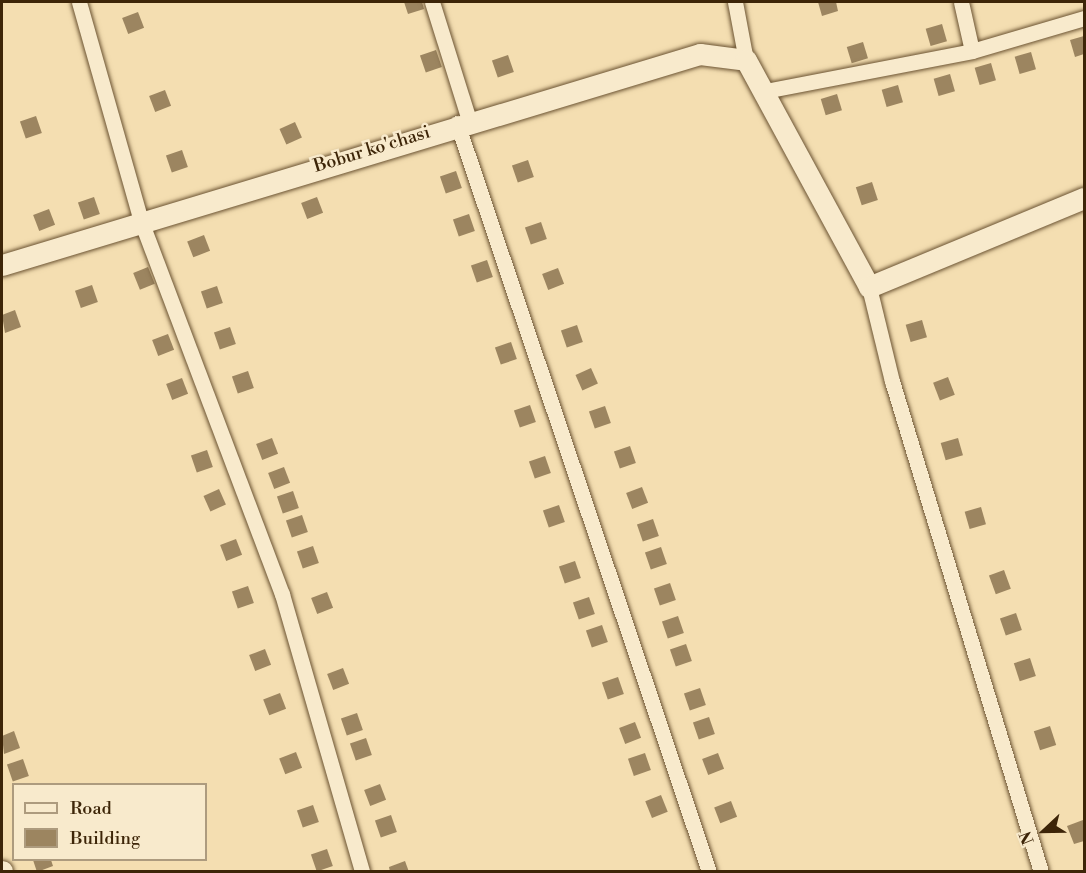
<!DOCTYPE html>
<html>
<head>
<meta charset="utf-8">
<style>
  body { margin:0 }
  #map { position:relative; width:1086px; height:873px; overflow:hidden; background:#f4deb1; font-family:"Libre Bodoni",serif }
  div>[style] { position:absolute }
  .building>* { inset:0; background:#9c8560; transform-origin:0 0 }
  .roads { filter:drop-shadow(0 0 2px #6b5332) drop-shadow(0 0 2px #6b5332) }
  .street>* { height:15px; margin:-7.5px; padding:0 7.5px; transform-origin:7.5px; border-radius:7.5px; background:#f8eacc }
  .secondary>* { height:21px; margin:-10.5px; padding:0 10.5px; transform-origin:10.5px; border-radius:10.5px; background:#f8eacc }
  span { translate:-50% -50%; white-space:nowrap; text-align:center; line-height:1.15; -webkit-text-stroke:5px #f8eacc; paint-order:stroke }
  .street-label { font-size:18px; color:#3d2508 }
  .frame { position:absolute; inset:0; border:3px solid #3d2508; pointer-events:none }
  .legend { position:absolute; left:12px; top:783px; width:195px; height:78px; box-sizing:border-box; background:#f8eacc; border:2px solid #ad9b7e; margin:0; padding:8px 10px; list-style:none; font-size:18px; color:#3d2508 }
  .legend li { display:flex; align-items:center; gap:12px; height:30px }
  .legend b { width:30px; border:2px solid #ad9b7e }
  .north { position:absolute; left:1014px; top:801px; width:60px; height:60px; -webkit-text-stroke:4px #f8eacc; paint-order:stroke; rotate:248deg; font-size:16px; font-weight:700; line-height:24px; text-align:center; color:#3d2508 }
  .north::after { content:''; display:block; margin:auto; width:21px; height:27px; background:#3d2508; clip-path:polygon(50% 0,100% 100%,50% 72%,0 100%) }
</style>
</head>
<body>
<div id="map">
  <div class="building">
    <div style="clip-path:polygon(404px 2px,422px 2px,424px 9px,408px 14px)"></div>
    <div style="clip-path:polygon(818px 2px,836px 2px,838px 11px,822px 16px)"></div>
    <div style="left:138px;top:12px;width:17px;height:17px;rotate:69deg"></div>
    <div style="left:942px;top:24px;width:18px;height:17px;rotate:74deg"></div>
    <div style="clip-path:polygon(1084px 36px,1084px 54px,1075px 57px,1070px 40px)"></div>
    <div style="left:863px;top:42px;width:17px;height:17px;rotate:73deg"></div>
    <div style="left:436px;top:50px;width:18px;height:17px;rotate:71deg"></div>
    <div style="left:1031px;top:52px;width:18px;height:17px;rotate:74deg"></div>
    <div style="left:508px;top:55px;width:18px;height:17px;rotate:71deg"></div>
    <div style="left:991px;top:63px;width:18px;height:17px;rotate:74deg"></div>
    <div style="left:950px;top:74px;width:18px;height:17px;rotate:74deg"></div>
    <div style="left:898px;top:85px;width:18px;height:17px;rotate:74deg"></div>
    <div style="left:165px;top:90px;width:17px;height:17px;rotate:69deg"></div>
    <div style="left:837px;top:94px;width:17px;height:17px;rotate:73deg"></div>
    <div style="left:36px;top:116px;width:18px;height:17px;rotate:71deg"></div>
    <div style="left:295px;top:122px;width:17px;height:17px;rotate:66deg"></div>
    <div style="left:182px;top:150px;width:18px;height:17px;rotate:71deg"></div>
    <div style="left:528px;top:160px;width:18px;height:17px;rotate:71deg"></div>
    <div style="left:456px;top:171px;width:18px;height:17px;rotate:71deg"></div>
    <div style="left:872px;top:182px;width:19px;height:17px;rotate:72deg"></div>
    <div style="left:94px;top:197px;width:18px;height:17px;rotate:71deg"></div>
    <div style="left:317px;top:197px;width:17px;height:17px;rotate:69deg"></div>
    <div style="left:49px;top:209px;width:17px;height:17px;rotate:69deg"></div>
    <div style="left:469px;top:214px;width:18px;height:17px;rotate:71deg"></div>
    <div style="left:541px;top:222px;width:18px;height:17px;rotate:71deg"></div>
    <div style="left:204px;top:235px;width:17px;height:18px;rotate:69deg"></div>
    <div style="left:487px;top:260px;width:18px;height:17px;rotate:71deg"></div>
    <div style="left:148px;top:267px;width:18px;height:16px;rotate:68deg"></div>
    <div style="left:558px;top:268px;width:17px;height:17px;rotate:69deg"></div>
    <div style="left:92px;top:285px;width:18px;height:18px;rotate:71deg"></div>
    <div style="left:217px;top:286px;width:18px;height:17px;rotate:71deg"></div>
    <div style="clip-path:polygon(15px 310px,21px 327px,5px 333px,2px 315px)"></div>
    <div style="left:922px;top:320px;width:18px;height:17px;rotate:74deg"></div>
    <div style="left:577px;top:325px;width:18px;height:17px;rotate:71deg"></div>
    <div style="left:230px;top:327px;width:18px;height:17px;rotate:71deg"></div>
    <div style="left:168px;top:334px;width:17px;height:17px;rotate:69deg"></div>
    <div style="left:511px;top:342px;width:18px;height:17px;rotate:71deg"></div>
    <div style="left:591px;top:368px;width:17px;height:17px;rotate:66deg"></div>
    <div style="left:248px;top:371px;width:18px;height:17px;rotate:71deg"></div>
    <div style="left:948px;top:377px;width:19px;height:16px;rotate:69deg"></div>
    <div style="left:182px;top:378px;width:17px;height:17px;rotate:69deg"></div>
    <div style="left:530px;top:405px;width:18px;height:17px;rotate:71deg"></div>
    <div style="left:605px;top:406px;width:18px;height:17px;rotate:71deg"></div>
    <div style="left:272px;top:438px;width:17px;height:17px;rotate:69deg"></div>
    <div style="left:958px;top:438px;width:18px;height:18px;rotate:74deg"></div>
    <div style="left:630px;top:446px;width:18px;height:17px;rotate:71deg"></div>
    <div style="left:207px;top:450px;width:18px;height:17px;rotate:71deg"></div>
    <div style="left:545px;top:456px;width:18px;height:17px;rotate:71deg"></div>
    <div style="left:284px;top:467px;width:17px;height:17px;rotate:69deg"></div>
    <div style="left:642px;top:487px;width:17px;height:17px;rotate:69deg"></div>
    <div style="left:219px;top:489px;width:17px;height:17px;rotate:66deg"></div>
    <div style="left:293px;top:491px;width:18px;height:17px;rotate:71deg"></div>
    <div style="left:559px;top:505px;width:18px;height:17px;rotate:71deg"></div>
    <div style="left:981px;top:507px;width:18px;height:17px;rotate:74deg"></div>
    <div style="left:302px;top:515px;width:18px;height:17px;rotate:71deg"></div>
    <div style="left:653px;top:519px;width:18px;height:17px;rotate:71deg"></div>
    <div style="left:236px;top:539px;width:17px;height:17px;rotate:69deg"></div>
    <div style="left:313px;top:546px;width:18px;height:17px;rotate:71deg"></div>
    <div style="left:661px;top:547px;width:18px;height:17px;rotate:71deg"></div>
    <div style="left:575px;top:561px;width:18px;height:17px;rotate:71deg"></div>
    <div style="left:1004px;top:570px;width:20px;height:16px;rotate:70deg"></div>
    <div style="left:670px;top:583px;width:18px;height:17px;rotate:71deg"></div>
    <div style="left:248px;top:586px;width:18px;height:17px;rotate:71deg"></div>
    <div style="left:327px;top:592px;width:17px;height:17px;rotate:69deg"></div>
    <div style="left:589px;top:597px;width:18px;height:17px;rotate:71deg"></div>
    <div style="left:1016px;top:613px;width:18px;height:17px;rotate:71deg"></div>
    <div style="left:678px;top:616px;width:18px;height:17px;rotate:71deg"></div>
    <div style="left:602px;top:625px;width:18px;height:17px;rotate:71deg"></div>
    <div style="left:686px;top:644px;width:18px;height:17px;rotate:71deg"></div>
    <div style="left:265px;top:649px;width:17px;height:17px;rotate:69deg"></div>
    <div style="left:1030px;top:658px;width:19px;height:17px;rotate:72deg"></div>
    <div style="left:343px;top:668px;width:17px;height:17px;rotate:69deg"></div>
    <div style="left:618px;top:677px;width:18px;height:17px;rotate:71deg"></div>
    <div style="left:700px;top:688px;width:18px;height:17px;rotate:71deg"></div>
    <div style="left:280px;top:693px;width:17px;height:18px;rotate:69deg"></div>
    <div style="left:357px;top:713px;width:18px;height:17px;rotate:71deg"></div>
    <div style="left:709px;top:717px;width:18px;height:17px;rotate:71deg"></div>
    <div style="left:635px;top:722px;width:17px;height:17px;rotate:69deg"></div>
    <div style="left:1050px;top:726px;width:20px;height:17px;rotate:72deg"></div>
    <div style="clip-path:polygon(14px 731px,20px 748px,4px 754px,2px 736px)"></div>
    <div style="left:366px;top:738px;width:18px;height:17px;rotate:71deg"></div>
    <div style="left:296px;top:752px;width:17px;height:18px;rotate:69deg"></div>
    <div style="left:645px;top:753px;width:18px;height:18px;rotate:71deg"></div>
    <div style="left:718px;top:753px;width:17px;height:17px;rotate:69deg"></div>
    <div style="left:23px;top:759px;width:18px;height:17px;rotate:71deg"></div>
    <div style="left:380px;top:784px;width:17px;height:17px;rotate:69deg"></div>
    <div style="left:661px;top:795px;width:18px;height:17px;rotate:68deg"></div>
    <div style="left:731px;top:801px;width:17px;height:18px;rotate:69deg"></div>
    <div style="left:313px;top:805px;width:18px;height:17px;rotate:71deg"></div>
    <div style="left:391px;top:815px;width:18px;height:17px;rotate:71deg"></div>
    <div style="clip-path:polygon(1083px 820px,1084px 841px,1074px 844px,1067px 826px)"></div>
    <div style="left:327px;top:849px;width:18px;height:17px;rotate:71deg"></div>
    <div style="clip-path:polygon(33px 860px,51px 860px,53px 866px,37px 872px)"></div>
    <div style="clip-path:polygon(405px 861px,409px 872px,390px 872px,389px 867px)"></div>
  </div>
  <div class="roads">
    <div class="street">
      <div style="left:79px;top:2px;width:228px;rotate:74.2deg"></div>
      <div style="left:141px;top:221px;width:399px;rotate:69.3deg"></div>
      <div style="left:282px;top:594px;width:289px;rotate:73.9deg"></div>
      <div style="left:432px;top:2px;width:124px;rotate:72.6deg"></div>
      <div style="left:735px;top:2px;width:59px;rotate:79.3deg"></div>
      <div style="left:961px;top:2px;width:50px;rotate:77.3deg"></div>
      <div style="left:765px;top:91px;width:211px;rotate:-10.9deg"></div>
      <div style="left:972px;top:51px;width:117px;rotate:-16.4deg"></div>
      <div style="left:457px;top:123px;width:790px;rotate:71.4deg"></div>
      <div style="left:869px;top:287px;width:97px;rotate:76.3deg"></div>
      <div style="left:892px;top:381px;width:513px;rotate:73.12deg"></div>
    </div>
    <div class="secondary">
      <div style="left:2px;top:265px;width:729px;rotate:-16.82deg"></div>
      <div style="left:700px;top:54px;width:46px;rotate:7.4deg"></div>
      <div style="left:746px;top:60px;width:258px;rotate:61.5deg"></div>
      <div style="left:869px;top:287px;width:233px;rotate:-22.5deg"></div>
      <div style="left:2px;top:871px;width:1px;rotate:90deg"></div>
    </div>
  </div>
  <div class="street-label">
    <span style="left:372px;top:150px;rotate:-17deg">Bobur ko'chasi</span>
  </div>
  <div class="frame"></div>
  <ul class="legend">
  <li><b style="height:8px;background:#f8eacc"></b>Road</li>
  <li><b style="height:16px;background:#9c8560"></b>Building</li>
  </ul>
  <div class="north">N</div>
</div>
</body>
</html>
